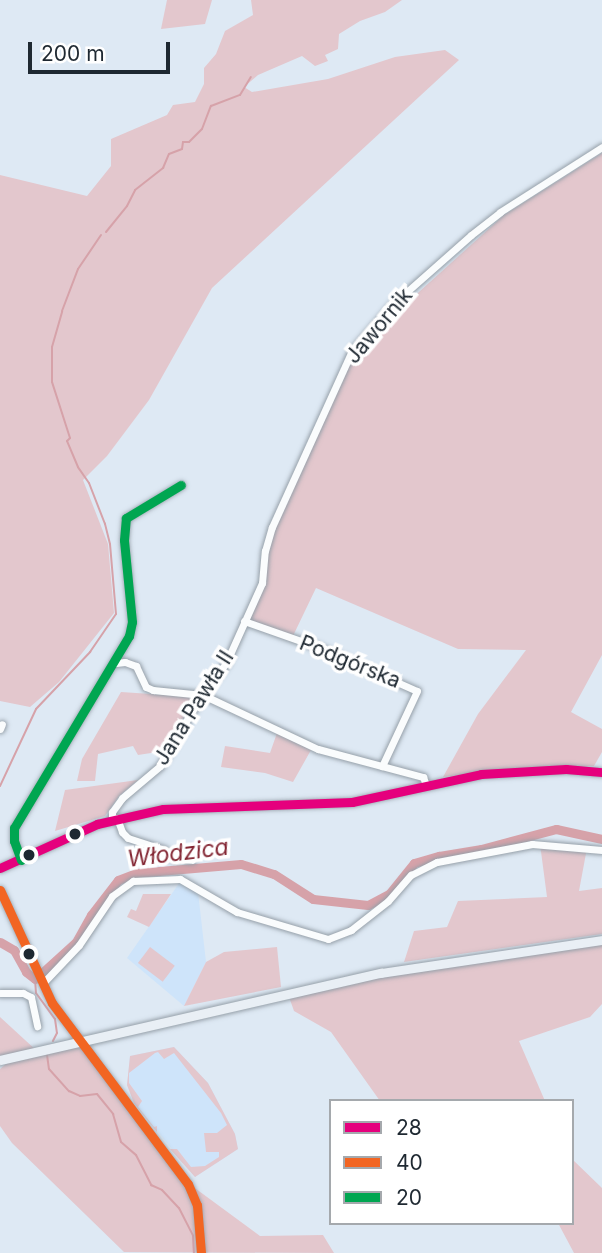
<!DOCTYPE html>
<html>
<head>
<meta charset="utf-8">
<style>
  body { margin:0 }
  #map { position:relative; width:602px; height:1253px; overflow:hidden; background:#dee9f4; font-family:Inter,sans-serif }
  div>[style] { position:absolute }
  .built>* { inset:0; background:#cee4fa }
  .green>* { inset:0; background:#e3c7cd; transform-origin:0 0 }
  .stream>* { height:2px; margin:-1px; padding:0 1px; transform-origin:1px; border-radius:1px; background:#d6a2a9 }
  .river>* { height:9px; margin:-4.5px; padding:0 4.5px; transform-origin:4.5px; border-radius:4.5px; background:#d6a2a9 }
  .roads { filter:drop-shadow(0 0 2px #96a0a9) drop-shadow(0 0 2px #96a0a9) }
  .minor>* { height:7px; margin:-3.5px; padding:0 3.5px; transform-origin:3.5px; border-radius:3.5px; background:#fafcfd }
  .major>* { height:9px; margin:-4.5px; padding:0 4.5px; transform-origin:4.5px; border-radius:4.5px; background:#e9eff5 }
  .bus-1>* { height:9px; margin:-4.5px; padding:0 4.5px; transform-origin:4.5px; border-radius:4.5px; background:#e5007d }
  .bus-2>* { height:9px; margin:-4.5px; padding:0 4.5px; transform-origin:4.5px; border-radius:4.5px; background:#f26522 }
  .bus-3>* { height:9px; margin:-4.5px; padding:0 4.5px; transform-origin:4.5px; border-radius:4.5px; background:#00a651 }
  .dots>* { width:19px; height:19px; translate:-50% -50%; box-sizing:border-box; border:4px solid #fff; border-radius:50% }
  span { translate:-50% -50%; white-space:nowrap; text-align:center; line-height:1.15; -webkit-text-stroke:7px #fff; paint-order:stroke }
  .street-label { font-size:21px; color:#1e2831 }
  .water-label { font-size:23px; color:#832633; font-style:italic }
  .legend { position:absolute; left:329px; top:1099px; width:245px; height:126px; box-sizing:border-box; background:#fff; border:2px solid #a5a9ad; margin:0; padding:9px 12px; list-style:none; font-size:21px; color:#1e2831 }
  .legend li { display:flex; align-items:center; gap:14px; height:35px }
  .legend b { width:35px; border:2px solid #a5a9ad }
  .scale { position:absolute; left:28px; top:42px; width:142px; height:32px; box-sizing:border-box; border:4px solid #1e2831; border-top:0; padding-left:9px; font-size:21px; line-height:24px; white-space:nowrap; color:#1e2831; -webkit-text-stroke:5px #fff; paint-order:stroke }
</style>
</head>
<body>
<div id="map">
  <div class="built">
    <div style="clip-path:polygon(180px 882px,198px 892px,206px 962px,184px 1006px,127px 958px)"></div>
    <div style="clip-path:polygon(174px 1047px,208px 1083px,235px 1134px,238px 1149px,195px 1177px,134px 1103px,127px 1085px,130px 1056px)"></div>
  </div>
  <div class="green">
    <div style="clip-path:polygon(167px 0,212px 0,205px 24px,161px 29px)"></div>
    <div style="clip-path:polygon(251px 0,402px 0,385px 12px,360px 21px,339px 34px,338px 49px,325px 55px,328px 61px,315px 66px,302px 56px,258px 75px,244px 87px,252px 92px,328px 79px,395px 57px,445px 50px,459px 60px,212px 288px,149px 400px,107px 456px,83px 480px,108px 544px,114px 613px,59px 682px,30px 707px,0 701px,0 175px,87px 196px,111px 166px,111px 139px,167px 115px,173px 105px,195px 102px,204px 84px,204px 68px,216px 54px,225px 31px,253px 15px)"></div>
    <div style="clip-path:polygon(602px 153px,602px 655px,571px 712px,602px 729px,602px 752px,594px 766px,519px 768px,443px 777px,478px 714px,526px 650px,458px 649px,316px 588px,292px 638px,244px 621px,262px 583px,265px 551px,345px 363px,358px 357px,388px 320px,504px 215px)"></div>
    <div style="clip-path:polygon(121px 692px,196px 697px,164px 751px,138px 755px,133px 746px,98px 754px,95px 781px,77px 781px,82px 759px)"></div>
    <div style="clip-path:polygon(277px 733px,311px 750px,293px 782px,265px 773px,221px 767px,225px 746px,270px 753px)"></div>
    <div style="clip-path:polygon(138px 780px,119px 796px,105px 816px,55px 831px,65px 790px)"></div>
    <div style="clip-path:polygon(540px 844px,587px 848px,579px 891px,602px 888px,602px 934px,404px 962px,414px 931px,447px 927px,458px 901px,547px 897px)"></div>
    <div style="clip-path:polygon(143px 894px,171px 894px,149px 927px,127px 917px,131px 909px,136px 911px)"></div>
    <div style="clip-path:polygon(602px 941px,602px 1004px,590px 1017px,519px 1041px,545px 1101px,380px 1101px,331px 1032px,294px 1011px,288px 994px,381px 973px)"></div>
    <div style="left:150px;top:947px;width:31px;height:20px;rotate:37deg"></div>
    <div style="clip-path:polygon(277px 947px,281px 987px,184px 1006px,206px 962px,224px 952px)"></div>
    <div style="clip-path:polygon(0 1017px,37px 1051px,80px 1041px,188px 1183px,260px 1236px,323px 1235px,334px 1253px,124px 1252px,12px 1143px,0 1126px,0 1069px,14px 1057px,0 1060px)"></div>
    <div style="clip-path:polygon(174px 1047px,208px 1083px,235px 1134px,238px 1149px,195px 1177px,170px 1149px,177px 1149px,191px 1167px,205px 1166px,219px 1157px,219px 1152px,206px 1152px,204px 1133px,217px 1133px,227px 1125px,221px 1113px,174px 1053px,164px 1059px,158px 1052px,155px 1053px,129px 1073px,129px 1083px,142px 1101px,138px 1107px,154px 1127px,157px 1126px,157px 1132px,134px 1103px,127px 1085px,130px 1056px)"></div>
    <div style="clip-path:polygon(572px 1159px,602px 1188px,602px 1253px,574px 1253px,558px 1223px,572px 1223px)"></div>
  </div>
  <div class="stream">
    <div style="left:106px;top:232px;width:33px;rotate:-51deg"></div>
    <div style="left:127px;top:206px;width:18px;rotate:-63deg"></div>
    <div style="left:135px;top:190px;width:36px;rotate:-38deg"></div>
    <div style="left:163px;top:168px;width:15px;rotate:-67deg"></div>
    <div style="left:169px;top:154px;width:14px;rotate:-21deg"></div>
    <div style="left:182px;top:149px;width:7px;rotate:-82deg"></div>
    <div style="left:183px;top:142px;width:6px"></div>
    <div style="left:189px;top:142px;width:18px;rotate:-45deg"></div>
    <div style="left:202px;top:129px;width:25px;rotate:-69deg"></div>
    <div style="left:211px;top:106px;width:31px;rotate:-21deg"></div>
    <div style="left:240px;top:95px;width:21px;rotate:-59deg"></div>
    <div style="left:0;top:786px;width:85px;rotate:-64.9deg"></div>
    <div style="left:36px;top:709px;width:79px;rotate:-46.5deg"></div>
    <div style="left:90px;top:652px;width:46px;rotate:-55.6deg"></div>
    <div style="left:116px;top:614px;width:70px;rotate:-94.9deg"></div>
    <div style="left:110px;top:544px;width:21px;rotate:-104deg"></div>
    <div style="left:105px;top:524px;width:44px;rotate:-111.3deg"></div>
    <div style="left:89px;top:483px;width:19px;rotate:-125deg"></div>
    <div style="left:78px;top:467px;width:28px;rotate:-113deg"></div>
    <div style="left:67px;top:441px;width:4px;rotate:-45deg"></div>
    <div style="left:70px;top:438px;width:59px;rotate:-107.8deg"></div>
    <div style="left:52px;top:382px;width:35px;rotate:-90deg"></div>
    <div style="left:52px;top:347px;width:37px;rotate:-74deg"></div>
    <div style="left:62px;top:311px;width:45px;rotate:-69.1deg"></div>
    <div style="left:78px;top:269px;width:41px;rotate:-55.9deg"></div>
    <div style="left:35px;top:979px;width:14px;rotate:86deg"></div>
    <div style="left:36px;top:993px;width:32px;rotate:54deg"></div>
    <div style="left:55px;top:1019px;width:14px;rotate:82deg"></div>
    <div style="left:57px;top:1033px;width:9px;rotate:117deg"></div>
    <div style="left:47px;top:1055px;width:14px;rotate:82deg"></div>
    <div style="left:49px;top:1069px;width:30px;rotate:48deg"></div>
    <div style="left:69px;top:1091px;width:12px;rotate:24deg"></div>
    <div style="left:80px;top:1096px;width:17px;rotate:-7deg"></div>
    <div style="left:97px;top:1094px;width:26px;rotate:51deg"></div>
    <div style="left:113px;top:1114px;width:29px;rotate:74deg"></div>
    <div style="left:121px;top:1142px;width:20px;rotate:41deg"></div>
    <div style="left:136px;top:1155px;width:34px;rotate:63deg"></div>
    <div style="left:151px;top:1185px;width:12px;rotate:24deg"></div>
    <div style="left:162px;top:1190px;width:25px;rotate:47deg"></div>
    <div style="left:179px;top:1208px;width:31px;rotate:63deg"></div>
    <div style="left:193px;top:1236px;width:17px;rotate:87deg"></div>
  </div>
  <div class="river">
    <div style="left:0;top:942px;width:16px;rotate:30deg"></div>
    <div style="left:14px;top:950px;width:25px;rotate:61deg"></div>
    <div style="left:26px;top:972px;width:11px;rotate:38deg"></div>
    <div style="left:35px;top:979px;width:55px;rotate:-42.1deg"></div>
    <div style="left:76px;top:942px;width:31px;rotate:-61deg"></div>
    <div style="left:91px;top:915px;width:44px;rotate:-52.4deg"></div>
    <div style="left:118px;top:880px;width:19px;rotate:-21deg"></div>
    <div style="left:136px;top:873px;width:105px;rotate:-4.9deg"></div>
    <div style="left:241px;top:864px;width:34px;rotate:17deg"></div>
    <div style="left:274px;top:874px;width:46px;rotate:32.7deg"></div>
    <div style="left:313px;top:899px;width:55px;rotate:6.2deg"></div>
    <div style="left:368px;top:905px;width:24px;rotate:-28deg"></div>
    <div style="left:389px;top:894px;width:40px;rotate:-51deg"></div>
    <div style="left:414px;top:863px;width:26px;rotate:-16deg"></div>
    <div style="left:439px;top:856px;width:43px;rotate:-9.5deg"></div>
    <div style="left:481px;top:849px;width:78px;rotate:-14.9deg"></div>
    <div style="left:556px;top:829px;width:47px;rotate:12.3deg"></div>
  </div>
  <div class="roads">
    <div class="minor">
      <div style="left:244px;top:621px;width:78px;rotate:19.4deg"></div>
      <div style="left:318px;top:647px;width:108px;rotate:24deg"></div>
      <div style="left:417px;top:691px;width:83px;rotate:115deg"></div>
      <div style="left:116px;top:663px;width:9px;rotate:-6deg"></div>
      <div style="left:125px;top:662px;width:12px;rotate:20deg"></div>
      <div style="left:136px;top:666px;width:23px;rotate:65deg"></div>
      <div style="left:146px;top:687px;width:8px;rotate:23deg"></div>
      <div style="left:153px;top:690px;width:50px;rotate:5.7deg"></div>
      <div style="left:203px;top:695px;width:127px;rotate:25.2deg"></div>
      <div style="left:318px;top:749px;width:109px;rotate:14.9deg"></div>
      <div style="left:423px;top:777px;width:9px;rotate:69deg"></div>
      <div style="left:0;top:729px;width:5px;rotate:-68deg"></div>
      <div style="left:117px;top:818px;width:15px;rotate:70deg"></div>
      <div style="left:122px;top:832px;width:8px;rotate:45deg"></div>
      <div style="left:128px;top:838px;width:38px;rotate:18deg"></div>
      <div style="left:164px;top:850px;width:13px;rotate:39deg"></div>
      <div style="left:174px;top:858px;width:18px;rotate:6deg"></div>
      <div style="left:112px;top:820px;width:8px;rotate:-90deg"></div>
      <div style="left:112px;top:812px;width:17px;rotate:-54deg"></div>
      <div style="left:122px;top:798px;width:50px;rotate:-40.1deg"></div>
      <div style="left:160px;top:766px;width:78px;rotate:-59.8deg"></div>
      <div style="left:199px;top:699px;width:45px;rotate:-53.1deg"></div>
      <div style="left:226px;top:663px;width:88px;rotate:-65.8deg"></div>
      <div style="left:262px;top:583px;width:32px;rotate:-85deg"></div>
      <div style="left:265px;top:551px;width:25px;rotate:-74deg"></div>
      <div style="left:272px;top:527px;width:193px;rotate:-65.6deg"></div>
      <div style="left:352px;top:351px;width:62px;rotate:-48.9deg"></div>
      <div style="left:393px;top:304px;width:104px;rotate:-41.5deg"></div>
      <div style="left:471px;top:235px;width:37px;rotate:-38deg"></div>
      <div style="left:500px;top:212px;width:121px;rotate:-32.5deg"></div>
      <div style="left:21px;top:860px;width:20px;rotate:-110deg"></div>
      <div style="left:14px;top:841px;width:13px;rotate:-90deg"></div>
      <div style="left:14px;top:828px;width:224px;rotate:-59.1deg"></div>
      <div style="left:129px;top:636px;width:14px;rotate:-78deg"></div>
      <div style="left:132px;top:622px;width:82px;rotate:-95.6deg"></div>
      <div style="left:124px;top:540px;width:22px;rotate:-85deg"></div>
      <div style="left:126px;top:518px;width:64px;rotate:-31deg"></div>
      <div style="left:0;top:868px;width:107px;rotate:-24.4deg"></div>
      <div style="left:97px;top:824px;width:68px;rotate:-12.8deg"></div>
      <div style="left:163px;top:809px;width:189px;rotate:-2.1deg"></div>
      <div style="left:352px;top:802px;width:132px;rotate:-12.2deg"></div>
      <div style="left:481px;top:774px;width:85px;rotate:-3.4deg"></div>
      <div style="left:566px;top:769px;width:36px;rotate:5deg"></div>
      <div style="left:0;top:890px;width:124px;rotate:65.3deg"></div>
      <div style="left:52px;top:1003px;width:226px;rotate:53.1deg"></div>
      <div style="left:188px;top:1184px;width:23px;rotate:67deg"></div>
      <div style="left:197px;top:1205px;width:48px;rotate:85.2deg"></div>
      <div style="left:43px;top:983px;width:52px;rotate:-46.5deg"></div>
      <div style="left:79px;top:945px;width:59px;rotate:-56deg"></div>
      <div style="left:112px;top:896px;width:26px;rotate:-36deg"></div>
      <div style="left:133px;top:881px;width:47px;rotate:-2.4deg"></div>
      <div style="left:180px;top:879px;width:66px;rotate:30.1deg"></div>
      <div style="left:237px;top:912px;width:95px;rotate:16.5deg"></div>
      <div style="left:328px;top:939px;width:25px;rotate:-21deg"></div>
      <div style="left:351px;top:930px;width:47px;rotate:-38.1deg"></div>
      <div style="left:388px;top:901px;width:35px;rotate:-49deg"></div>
      <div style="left:411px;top:875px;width:29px;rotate:-27deg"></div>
      <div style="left:437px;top:862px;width:97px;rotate:-10.7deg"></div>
      <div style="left:532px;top:844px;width:70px;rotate:4.9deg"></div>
      <div style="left:0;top:993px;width:23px"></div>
      <div style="left:23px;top:993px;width:9px;rotate:27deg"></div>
      <div style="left:31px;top:997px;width:30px;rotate:78deg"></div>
    </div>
    <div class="major">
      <div style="left:0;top:1060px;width:391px;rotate:-12.9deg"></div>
      <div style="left:381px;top:973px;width:223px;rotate:-8.5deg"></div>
    </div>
  </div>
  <div class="bus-1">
    <div style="left:0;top:868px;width:107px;rotate:-24.4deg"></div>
    <div style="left:97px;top:824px;width:68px;rotate:-12.8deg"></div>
    <div style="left:163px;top:809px;width:189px;rotate:-2.1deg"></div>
    <div style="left:352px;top:802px;width:132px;rotate:-12.2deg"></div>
    <div style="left:481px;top:774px;width:85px;rotate:-3.4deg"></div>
    <div style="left:566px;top:769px;width:36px;rotate:5deg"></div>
  </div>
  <div class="bus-2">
    <div style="left:0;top:890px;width:124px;rotate:65.3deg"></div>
    <div style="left:52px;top:1003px;width:226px;rotate:53.1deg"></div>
    <div style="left:188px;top:1184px;width:23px;rotate:67deg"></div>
    <div style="left:197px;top:1205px;width:48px;rotate:85.2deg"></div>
  </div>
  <div class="bus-3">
    <div style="left:21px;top:860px;width:20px;rotate:-110deg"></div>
    <div style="left:14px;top:841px;width:13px;rotate:-90deg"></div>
    <div style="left:14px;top:828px;width:224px;rotate:-59.1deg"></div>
    <div style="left:129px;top:636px;width:14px;rotate:-78deg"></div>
    <div style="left:132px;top:622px;width:82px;rotate:-95.6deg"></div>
    <div style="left:124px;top:540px;width:22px;rotate:-85deg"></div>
    <div style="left:126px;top:518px;width:64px;rotate:-31deg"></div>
  </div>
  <div class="dots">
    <div style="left:75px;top:834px;background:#1e2831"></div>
    <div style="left:29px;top:855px;background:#1e2831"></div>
    <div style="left:29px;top:954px;background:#1e2831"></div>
  </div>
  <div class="street-label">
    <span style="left:379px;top:326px;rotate:-50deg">Jawornik</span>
    <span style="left:350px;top:662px;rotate:22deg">Podgórska</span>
    <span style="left:194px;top:708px;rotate:-58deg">Jana Pawła II</span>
  </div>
  <div class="water-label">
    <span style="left:178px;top:853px;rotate:-7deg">Włodzica</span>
  </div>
  <ul class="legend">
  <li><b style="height:9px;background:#e5007d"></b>28</li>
  <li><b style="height:9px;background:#f26522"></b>40</li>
  <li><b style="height:9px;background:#00a651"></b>20</li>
  </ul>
  <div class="scale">200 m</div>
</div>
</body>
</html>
